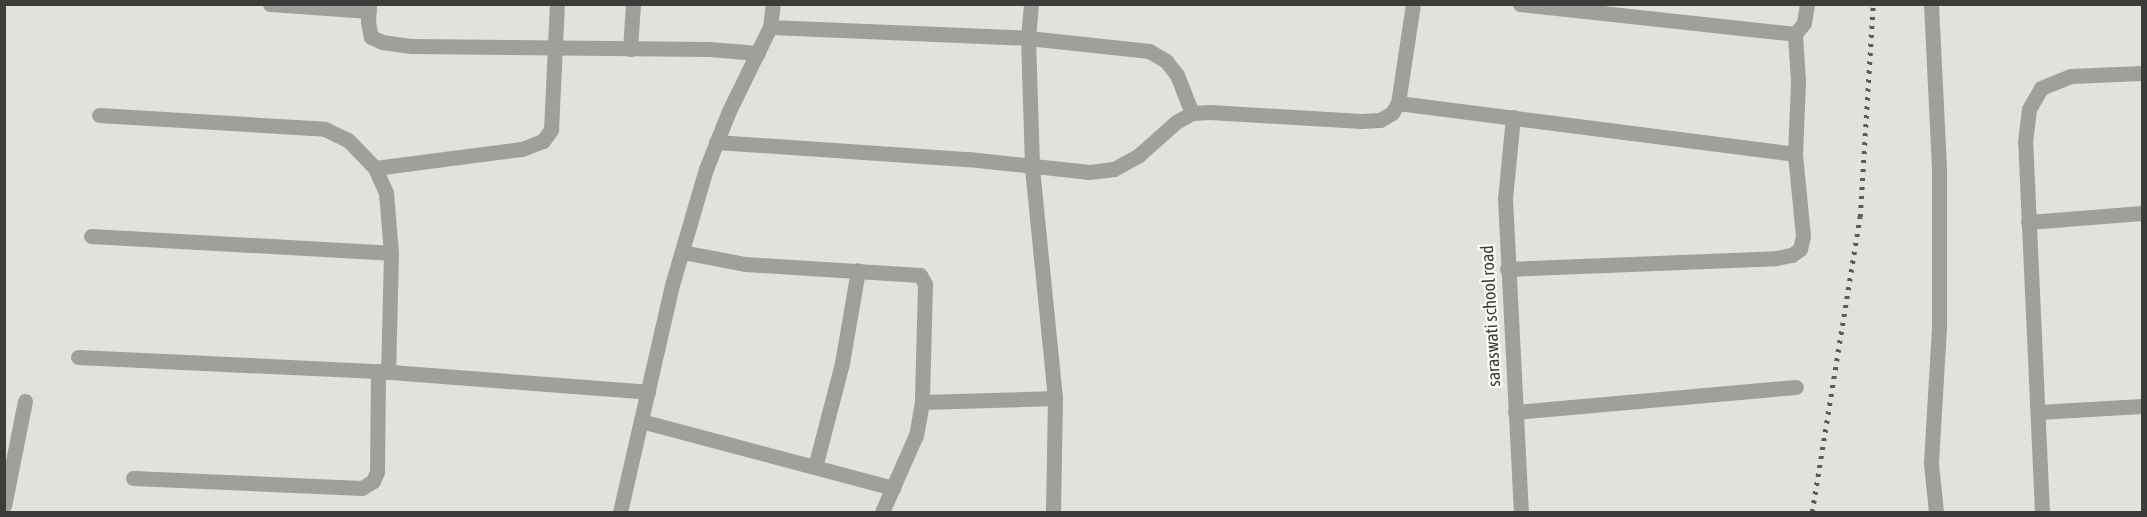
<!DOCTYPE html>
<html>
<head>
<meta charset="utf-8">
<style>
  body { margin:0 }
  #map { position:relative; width:2147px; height:517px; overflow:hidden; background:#e2e2dc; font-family:"Asap Condensed",sans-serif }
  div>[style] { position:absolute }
  .minor>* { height:15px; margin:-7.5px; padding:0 7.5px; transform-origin:7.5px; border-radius:7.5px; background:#9f9f9c }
  .rail>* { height:4.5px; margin-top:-2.25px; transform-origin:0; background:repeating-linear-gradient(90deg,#5b5c58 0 3px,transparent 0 9px) }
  span { translate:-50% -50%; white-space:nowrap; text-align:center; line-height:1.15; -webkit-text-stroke:4.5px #fffffe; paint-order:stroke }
  .street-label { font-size:18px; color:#3c3d3a }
  .frame { position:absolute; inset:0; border:6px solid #3c3d3a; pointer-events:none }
</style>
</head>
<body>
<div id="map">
  <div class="minor">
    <div style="left:270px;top:4px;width:99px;rotate:4deg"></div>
    <div style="left:369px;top:4px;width:18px;rotate:93deg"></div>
    <div style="left:368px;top:22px;width:15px;rotate:79deg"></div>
    <div style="left:371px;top:37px;width:12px;rotate:24deg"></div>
    <div style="left:382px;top:42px;width:30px;rotate:8deg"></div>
    <div style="left:412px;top:46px;width:297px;rotate:0.6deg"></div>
    <div style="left:709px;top:49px;width:49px;rotate:4.7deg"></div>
    <div style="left:1031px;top:4px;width:34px;rotate:95deg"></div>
    <div style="left:1028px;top:38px;width:130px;rotate:88.2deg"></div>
    <div style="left:1032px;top:168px;width:231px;rotate:84.3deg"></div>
    <div style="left:1055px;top:398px;width:114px;rotate:91deg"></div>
    <div style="left:1520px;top:4px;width:277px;rotate:6.2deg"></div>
    <div style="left:1795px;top:34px;width:14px;rotate:-51deg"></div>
    <div style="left:1804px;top:23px;width:19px;rotate:-81deg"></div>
    <div style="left:1931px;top:4px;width:165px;rotate:87.2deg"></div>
    <div style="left:1939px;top:169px;width:159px;rotate:90deg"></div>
    <div style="left:1939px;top:328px;width:135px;rotate:93.4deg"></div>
    <div style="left:1931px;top:463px;width:49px;rotate:84.2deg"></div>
    <div style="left:770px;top:27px;width:258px;rotate:2.4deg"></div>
    <div style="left:1028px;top:38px;width:122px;rotate:6.1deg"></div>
    <div style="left:1149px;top:51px;width:20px;rotate:30deg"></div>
    <div style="left:1166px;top:61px;width:18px;rotate:52deg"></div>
    <div style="left:1177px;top:75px;width:41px;rotate:68.5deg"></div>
    <div style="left:630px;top:49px;width:45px;rotate:-86.2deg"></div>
    <div style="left:1398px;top:103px;width:400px;rotate:7.3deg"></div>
    <div style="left:99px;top:115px;width:226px;rotate:3.5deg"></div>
    <div style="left:325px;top:129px;width:25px;rotate:26deg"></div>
    <div style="left:348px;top:140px;width:39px;rotate:46deg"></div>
    <div style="left:375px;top:168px;width:27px;rotate:66deg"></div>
    <div style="left:386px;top:193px;width:60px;rotate:85.2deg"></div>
    <div style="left:391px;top:253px;width:119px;rotate:91.4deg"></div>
    <div style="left:1513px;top:117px;width:81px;rotate:95.6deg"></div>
    <div style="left:1505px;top:198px;width:314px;rotate:87.1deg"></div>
    <div style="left:716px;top:142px;width:253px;rotate:3.9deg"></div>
    <div style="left:968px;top:159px;width:122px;rotate:6.1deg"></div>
    <div style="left:1089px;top:172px;width:25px;rotate:-7deg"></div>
    <div style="left:1114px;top:169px;width:29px;rotate:-29deg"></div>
    <div style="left:1139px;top:155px;width:50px;rotate:-41.7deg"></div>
    <div style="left:1176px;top:122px;width:18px;rotate:-29deg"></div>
    <div style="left:1192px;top:113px;width:18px;rotate:-3deg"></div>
    <div style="left:1210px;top:112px;width:151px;rotate:3.4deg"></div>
    <div style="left:1361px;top:121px;width:19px;rotate:-3deg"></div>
    <div style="left:1380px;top:120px;width:14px;rotate:-30deg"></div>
    <div style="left:1392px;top:113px;width:12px;rotate:-59deg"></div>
    <div style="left:1398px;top:103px;width:100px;rotate:-81.4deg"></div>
    <div style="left:375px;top:168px;width:148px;rotate:-7.4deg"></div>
    <div style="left:522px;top:149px;width:22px;rotate:-21deg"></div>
    <div style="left:543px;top:141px;width:14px;rotate:-54deg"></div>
    <div style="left:551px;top:130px;width:126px;rotate:-87.3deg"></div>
    <div style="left:2028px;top:222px;width:114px;rotate:-4.5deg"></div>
    <div style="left:91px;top:236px;width:300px;rotate:3.2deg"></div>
    <div style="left:682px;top:252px;width:64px;rotate:10.8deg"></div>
    <div style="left:745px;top:264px;width:175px;rotate:3.6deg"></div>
    <div style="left:920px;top:275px;width:10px;rotate:61deg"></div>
    <div style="left:925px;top:284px;width:118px;rotate:91.5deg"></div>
    <div style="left:922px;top:402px;width:34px;rotate:100deg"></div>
    <div style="left:916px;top:435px;width:84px;rotate:113.8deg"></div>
    <div style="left:1507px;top:269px;width:269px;rotate:-2.3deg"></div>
    <div style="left:1776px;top:258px;width:16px;rotate:-11deg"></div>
    <div style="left:1792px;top:255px;width:10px;rotate:-37deg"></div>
    <div style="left:1800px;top:249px;width:13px;rotate:-77deg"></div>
    <div style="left:1803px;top:236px;width:82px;rotate:-95.6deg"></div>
    <div style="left:1795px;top:154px;width:73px;rotate:-87.6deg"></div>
    <div style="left:1798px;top:81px;width:47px;rotate:-93.7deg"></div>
    <div style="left:78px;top:357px;width:300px;rotate:2.7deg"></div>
    <div style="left:378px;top:371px;width:271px;rotate:4.4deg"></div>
    <div style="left:922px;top:402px;width:133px;rotate:-1.7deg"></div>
    <div style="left:1515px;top:412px;width:282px;rotate:-5.1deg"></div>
    <div style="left:2038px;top:412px;width:104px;rotate:-3.3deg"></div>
    <div style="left:641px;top:421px;width:261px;rotate:14.9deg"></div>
    <div style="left:815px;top:467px;width:107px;rotate:-75.4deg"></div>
    <div style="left:842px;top:363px;width:94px;rotate:-80.2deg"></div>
    <div style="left:133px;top:478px;width:229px;rotate:2.5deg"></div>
    <div style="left:362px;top:488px;width:13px;rotate:-32deg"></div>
    <div style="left:373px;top:481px;width:10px;rotate:-66deg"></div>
    <div style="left:377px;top:472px;width:101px;rotate:-89.4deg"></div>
    <div style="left:4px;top:506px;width:107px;rotate:-78.7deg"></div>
    <div style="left:620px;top:512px;width:233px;rotate:-77.1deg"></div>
    <div style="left:672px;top:285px;width:121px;rotate:-73.7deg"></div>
    <div style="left:706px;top:169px;width:62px;rotate:-68.4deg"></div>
    <div style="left:729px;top:111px;width:93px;rotate:-64deg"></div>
    <div style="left:770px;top:27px;width:23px;rotate:-83deg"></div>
    <div style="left:2042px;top:512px;width:370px;rotate:-92.6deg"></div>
    <div style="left:2025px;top:142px;width:33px;rotate:-83deg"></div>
    <div style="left:2029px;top:109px;width:24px;rotate:-60deg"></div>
    <div style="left:2041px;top:88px;width:32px;rotate:-22deg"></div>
    <div style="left:2071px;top:76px;width:71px;rotate:-2.4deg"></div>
  </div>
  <div class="rail">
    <div style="left:1812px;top:512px;width:299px;rotate:-80.8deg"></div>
    <div style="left:1860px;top:217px;width:213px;rotate:-86.5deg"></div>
  </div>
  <div class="street-label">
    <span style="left:1491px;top:316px;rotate:-93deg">saraswati school road</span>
  </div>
  <div class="frame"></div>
</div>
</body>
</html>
